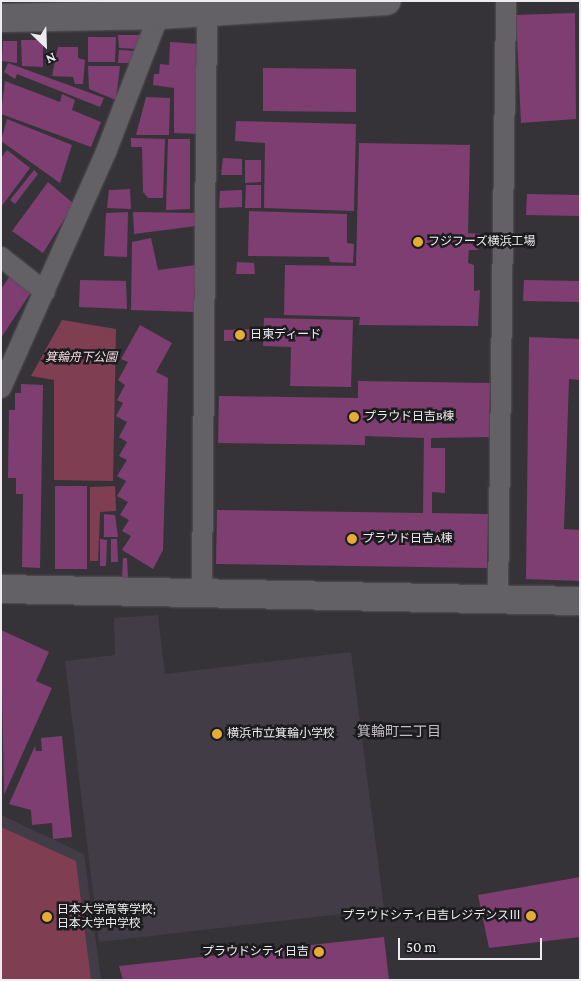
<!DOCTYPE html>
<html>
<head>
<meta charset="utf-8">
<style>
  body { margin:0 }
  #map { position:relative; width:581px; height:981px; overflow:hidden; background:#363338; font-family:"Crimson Pro","Noto Sans JP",serif }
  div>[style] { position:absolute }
  .built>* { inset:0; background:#413c46 }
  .green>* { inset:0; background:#803e53 }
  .building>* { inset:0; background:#7e3e72 }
  .roads { filter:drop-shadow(0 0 1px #535156) drop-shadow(0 0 1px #535156) }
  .street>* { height:20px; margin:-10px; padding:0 10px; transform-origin:10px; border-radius:10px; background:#636066 }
  .secondary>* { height:28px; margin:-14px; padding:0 14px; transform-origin:14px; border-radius:14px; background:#636066 }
  .dots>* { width:14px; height:14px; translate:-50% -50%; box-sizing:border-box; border:2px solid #1c1b1e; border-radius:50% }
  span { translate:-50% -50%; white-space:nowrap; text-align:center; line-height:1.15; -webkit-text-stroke:5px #1c1b1e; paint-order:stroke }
  .poi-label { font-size:12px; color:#edebef }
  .left { translate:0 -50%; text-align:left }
  .right { translate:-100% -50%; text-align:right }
  .park-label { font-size:12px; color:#f2d9df; font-style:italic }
  .neighbourhood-label { font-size:14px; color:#c1bdc4 }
  .frame { position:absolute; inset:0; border:2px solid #edebef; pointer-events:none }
  .north { position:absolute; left:20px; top:20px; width:50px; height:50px; -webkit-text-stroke:4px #1c1b1e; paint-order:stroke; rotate:156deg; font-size:14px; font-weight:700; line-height:20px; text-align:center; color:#edebef }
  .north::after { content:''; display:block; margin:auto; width:18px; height:22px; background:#edebef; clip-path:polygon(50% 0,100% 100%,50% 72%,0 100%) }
  .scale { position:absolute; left:398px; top:938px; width:144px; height:22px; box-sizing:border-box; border:2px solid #edebef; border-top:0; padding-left:6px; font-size:15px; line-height:18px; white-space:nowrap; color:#edebef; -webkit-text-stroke:4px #1c1b1e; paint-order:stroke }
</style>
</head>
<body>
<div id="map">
  <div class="built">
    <div style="clip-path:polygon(158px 615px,165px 674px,351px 652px,384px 909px,99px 942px,65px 661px,115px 655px,114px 618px)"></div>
    <div style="clip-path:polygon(1px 815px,84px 854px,101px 980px,1px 980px)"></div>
  </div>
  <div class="green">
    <div style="clip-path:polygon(62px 320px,116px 329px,113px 481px,54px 480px,54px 380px,31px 376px)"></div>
    <div style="clip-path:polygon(115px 486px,116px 511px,100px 512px,98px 561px,90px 561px,90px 487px)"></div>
    <div style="clip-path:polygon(1px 827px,76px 861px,91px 980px,1px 980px)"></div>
  </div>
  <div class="building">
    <div style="clip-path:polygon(575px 13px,576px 119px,521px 123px,516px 15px)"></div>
    <div style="clip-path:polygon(118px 35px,140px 35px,137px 49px,119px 48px)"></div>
    <div style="clip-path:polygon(88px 37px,116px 37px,115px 62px,88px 62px)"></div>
    <div style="clip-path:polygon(21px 40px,43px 40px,43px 67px,22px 66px)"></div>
    <div style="clip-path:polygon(3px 41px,17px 41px,17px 63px,2px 61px)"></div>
    <div style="clip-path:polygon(170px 42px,199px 44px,198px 134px,174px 133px,174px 88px,153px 85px,154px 74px,159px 74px,160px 64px,169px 65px)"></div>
    <div style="clip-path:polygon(58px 47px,78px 47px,78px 58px,85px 60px,83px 84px,75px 84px,73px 77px,52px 76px)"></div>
    <div style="clip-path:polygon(119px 50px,136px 51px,131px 63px,118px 63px)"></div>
    <div style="clip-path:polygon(8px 63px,104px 98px,100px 107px,17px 74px,15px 79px,4px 72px)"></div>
    <div style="clip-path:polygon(88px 66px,120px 66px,116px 100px,89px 89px)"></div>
    <div style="clip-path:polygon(263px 68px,356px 69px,356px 112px,263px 111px)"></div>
    <div style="clip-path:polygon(5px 81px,60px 102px,62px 94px,75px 100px,72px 110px,101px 122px,91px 147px,1px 114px)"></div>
    <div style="clip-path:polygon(146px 97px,170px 98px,169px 135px,136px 135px)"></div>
    <div style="clip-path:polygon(7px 119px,72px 145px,60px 183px,1px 141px)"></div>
    <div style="clip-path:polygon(236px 121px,356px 124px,354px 211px,264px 208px,265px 143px,235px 141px)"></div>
    <div style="clip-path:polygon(131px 138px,165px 139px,163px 198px,148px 198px,143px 192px,142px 147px,131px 147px)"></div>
    <div style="clip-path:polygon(168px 139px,190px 139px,190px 209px,166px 210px)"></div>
    <div style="clip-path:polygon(359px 143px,470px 145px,468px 233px,480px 234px,478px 250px,469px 250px,468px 263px,474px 265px,474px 291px,480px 290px,478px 326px,359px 325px,360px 317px,284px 315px,285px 265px,356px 266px)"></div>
    <div style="clip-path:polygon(7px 150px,30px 168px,1px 207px,1px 158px)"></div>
    <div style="clip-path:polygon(223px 158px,242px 159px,242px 175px,221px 175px)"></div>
    <div style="clip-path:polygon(245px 160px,261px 160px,261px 182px,245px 183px)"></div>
    <div style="clip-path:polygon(34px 170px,38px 174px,15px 204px,10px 200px)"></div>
    <div style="clip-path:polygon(48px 182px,74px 204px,43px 253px,12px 231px)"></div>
    <div style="clip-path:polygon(246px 185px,261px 185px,261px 208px,245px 208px)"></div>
    <div style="clip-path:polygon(130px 189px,131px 209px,107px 208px,109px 190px)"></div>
    <div style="clip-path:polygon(242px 190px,242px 207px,219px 208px,220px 191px)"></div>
    <div style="clip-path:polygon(527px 194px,580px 195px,580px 216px,526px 215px)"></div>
    <div style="clip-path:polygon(249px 211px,347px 214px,347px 243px,354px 244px,353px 263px,330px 262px,329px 257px,248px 256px)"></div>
    <div style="clip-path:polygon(128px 212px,127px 257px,104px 256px,106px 213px)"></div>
    <div style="clip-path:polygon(133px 212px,196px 213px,196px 226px,134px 234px)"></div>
    <div style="clip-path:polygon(151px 238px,158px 270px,196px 265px,194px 312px,131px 310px,132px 242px)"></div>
    <div style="clip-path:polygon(237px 262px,254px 263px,255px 274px,236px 274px)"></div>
    <div style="clip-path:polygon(12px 273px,33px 289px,1px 338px,1px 289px)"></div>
    <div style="clip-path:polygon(80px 280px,126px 281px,127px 309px,79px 307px)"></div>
    <div style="clip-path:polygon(524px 280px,580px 281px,580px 302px,523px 301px)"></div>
    <div style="clip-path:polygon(264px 318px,353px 320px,351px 387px,290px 386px,291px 347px,263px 346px)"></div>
    <div style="clip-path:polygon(140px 325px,172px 343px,156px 372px,168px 378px,163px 550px,153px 569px,122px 550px,131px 536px,122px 531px,129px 520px,120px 515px,128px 502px,117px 496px,126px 481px,117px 476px,127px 460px,119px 456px,127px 442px,119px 437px,127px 422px,116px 416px,123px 403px,117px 400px,125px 385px,118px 380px,128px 362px,121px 359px)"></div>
    <div style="clip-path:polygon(256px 329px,256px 340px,224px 341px,224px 330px)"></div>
    <div style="clip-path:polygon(529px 337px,580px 339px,580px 380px,569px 379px,564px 529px,580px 530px,580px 581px,526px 579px)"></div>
    <div style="clip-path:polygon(358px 381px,490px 383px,489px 437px,431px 438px,431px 448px,445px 448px,445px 493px,432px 492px,432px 513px,488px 514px,487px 568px,216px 564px,217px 510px,423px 513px,424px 438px,365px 436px,365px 445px,218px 443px,219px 396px,358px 398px)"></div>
    <div style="clip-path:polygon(21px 384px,43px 385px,40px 568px,22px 567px,23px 494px,16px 494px,16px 478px,8px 478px,9px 410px,15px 410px,15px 393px,21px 393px)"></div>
    <div style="clip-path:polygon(55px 486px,87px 486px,87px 569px,55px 569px)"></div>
    <div style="clip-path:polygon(104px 514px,115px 515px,118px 537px,104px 537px)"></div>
    <div style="clip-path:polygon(100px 539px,107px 540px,106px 566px,100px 566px)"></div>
    <div style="clip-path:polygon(111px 539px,117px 539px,118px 562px,111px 562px)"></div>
    <div style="clip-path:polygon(123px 558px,127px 558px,128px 578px,122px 578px)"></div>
    <div style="clip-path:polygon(1px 630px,49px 652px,36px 681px,52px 688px,4px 795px)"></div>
    <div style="clip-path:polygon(62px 736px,72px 837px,53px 839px,52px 823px,32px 825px,31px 810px,9px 804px,35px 746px,36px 751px,42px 751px,41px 738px)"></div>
    <div style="clip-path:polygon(580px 877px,580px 937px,489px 948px,478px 895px)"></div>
    <div style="clip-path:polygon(384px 937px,389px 980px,123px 980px,119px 966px)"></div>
  </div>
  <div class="roads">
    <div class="street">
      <div style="left:1px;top:257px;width:56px;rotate:38.5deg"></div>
      <div style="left:1px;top:388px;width:258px;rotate:-66deg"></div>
      <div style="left:106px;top:152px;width:147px;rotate:-68.9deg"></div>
      <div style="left:202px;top:593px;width:581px;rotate:-89.51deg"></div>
      <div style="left:498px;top:600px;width:599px;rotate:-89.23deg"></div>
    </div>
    <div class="secondary">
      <div style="left:1px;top:18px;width:158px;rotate:-1.1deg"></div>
      <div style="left:159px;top:15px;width:228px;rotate:-3.5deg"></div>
      <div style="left:1px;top:589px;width:579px;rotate:1.19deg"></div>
    </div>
  </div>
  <div class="dots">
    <div style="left:418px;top:242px;background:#e5ad35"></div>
    <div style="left:240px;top:335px;background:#e5ad35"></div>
    <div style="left:354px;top:417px;background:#e5ad35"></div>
    <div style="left:352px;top:539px;background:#e5ad35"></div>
    <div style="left:217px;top:734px;background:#e5ad35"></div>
    <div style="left:531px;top:916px;background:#e5ad35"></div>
    <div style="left:47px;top:917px;background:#e5ad35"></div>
    <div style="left:319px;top:952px;background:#e5ad35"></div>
  </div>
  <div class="poi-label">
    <span class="left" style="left:428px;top:242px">フジフーズ横浜工場</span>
    <span class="left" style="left:250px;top:335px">日東ディード</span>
    <span class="left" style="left:364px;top:417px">プラウド日吉B棟</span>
    <span class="left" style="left:362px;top:539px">プラウド日吉A棟</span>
    <span class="left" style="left:227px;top:734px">横浜市立箕輪小学校</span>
    <span class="left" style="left:57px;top:917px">日本大学高等学校;<br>日本大学中学校</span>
    <span class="right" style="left:521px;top:916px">プラウドシティ日吉レジデンスⅢ</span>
    <span class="right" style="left:309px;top:952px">プラウドシティ日吉</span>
  </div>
  <div class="park-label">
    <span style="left:81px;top:358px">箕輪舟下公園</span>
  </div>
  <div class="neighbourhood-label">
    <span style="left:399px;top:731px">箕輪町二丁目</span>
  </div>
  <div class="frame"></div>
  <div class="north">N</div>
  <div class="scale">50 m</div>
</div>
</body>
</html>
